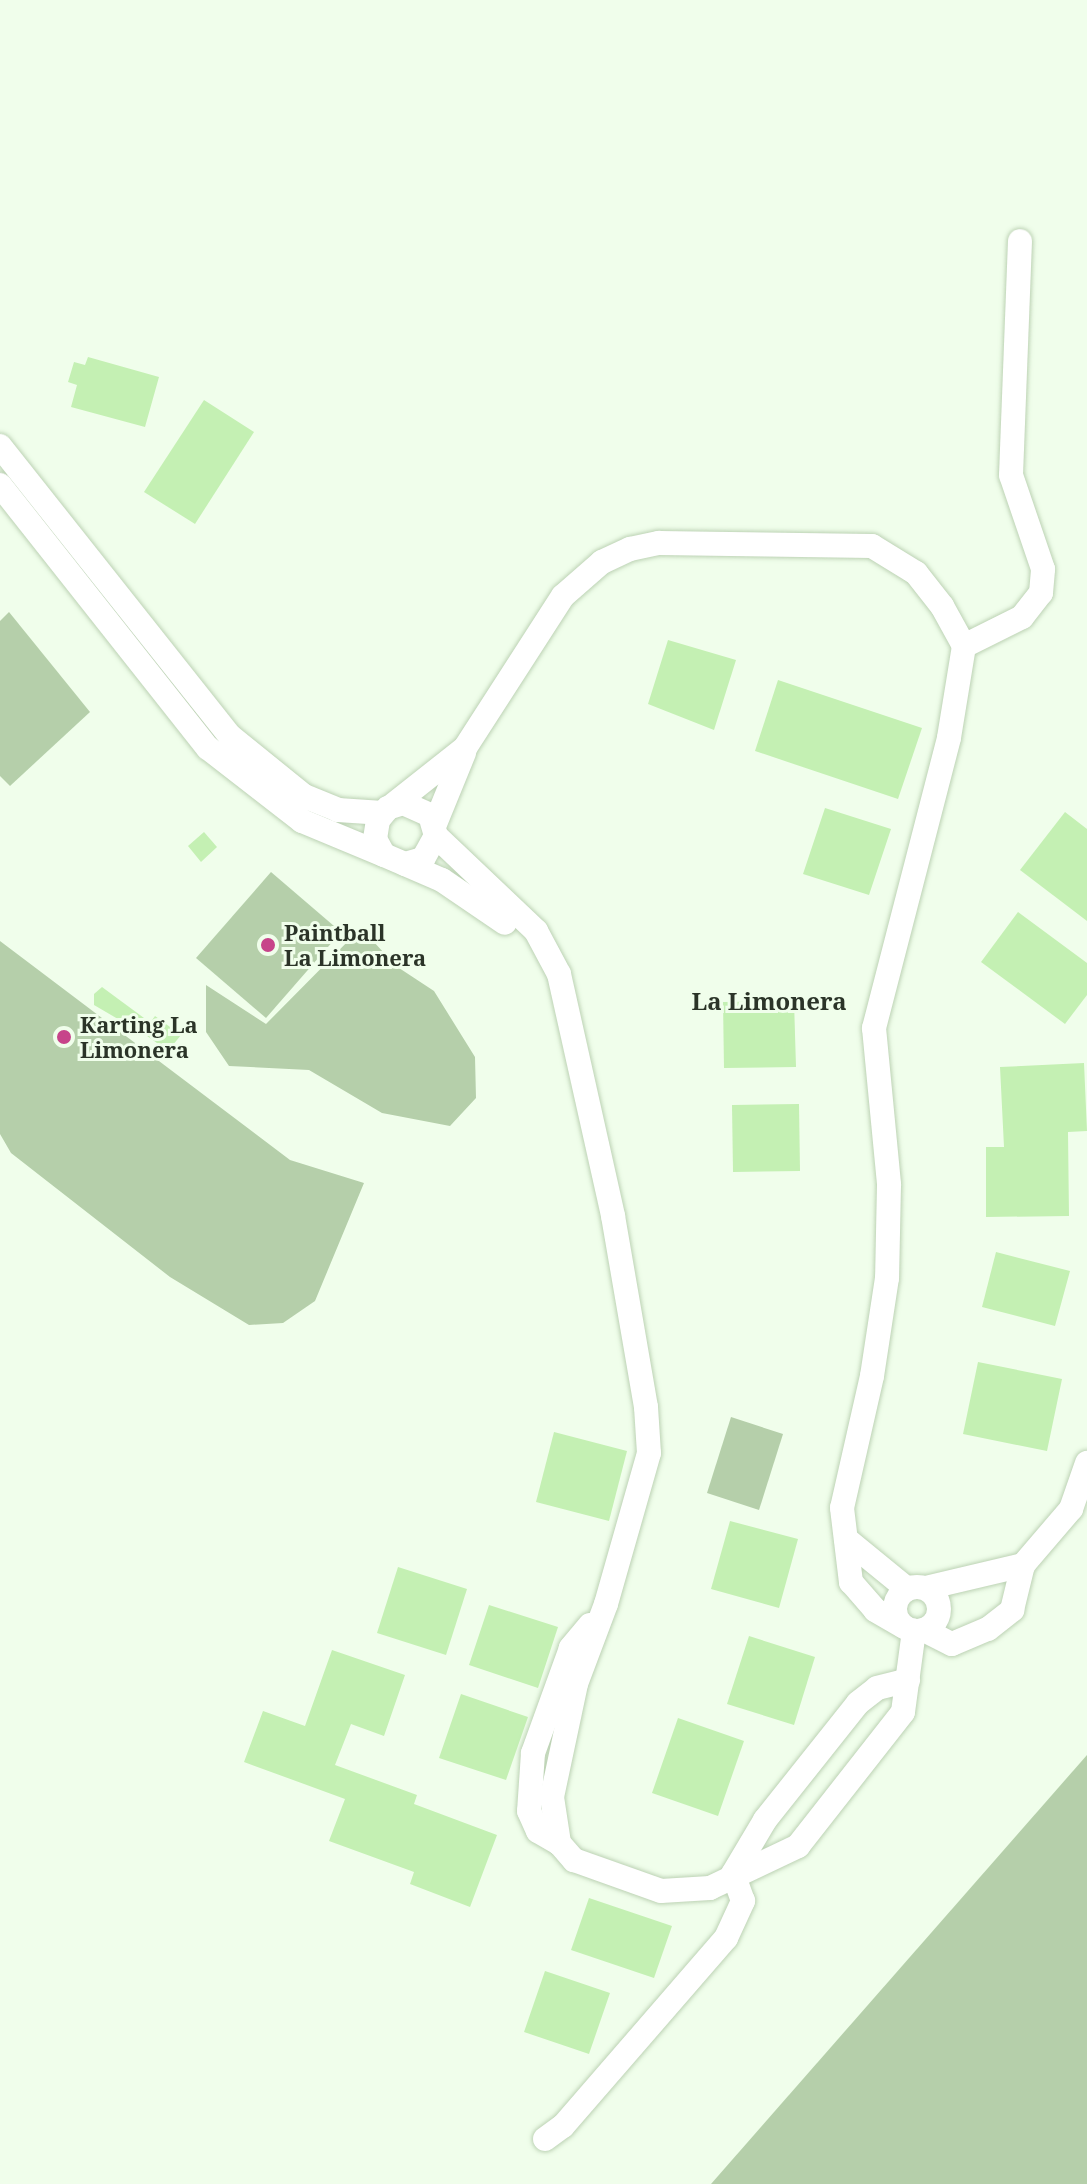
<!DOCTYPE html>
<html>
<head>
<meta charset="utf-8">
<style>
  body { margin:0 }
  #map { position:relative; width:1087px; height:2184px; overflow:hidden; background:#f0feeb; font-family:"Noto Serif",serif }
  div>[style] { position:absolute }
  .green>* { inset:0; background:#b5cfaa }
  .building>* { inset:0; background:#c4f0b3 }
  .roads { filter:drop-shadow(0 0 2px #bcd2b4) drop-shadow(0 0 2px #bcd2b4) }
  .minor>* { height:24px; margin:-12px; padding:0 12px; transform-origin:12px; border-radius:12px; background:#fff }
  .minor>.ring { margin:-12px; padding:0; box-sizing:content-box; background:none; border:24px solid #fff; border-radius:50% }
  .dots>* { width:22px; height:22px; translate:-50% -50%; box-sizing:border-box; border:4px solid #f0feeb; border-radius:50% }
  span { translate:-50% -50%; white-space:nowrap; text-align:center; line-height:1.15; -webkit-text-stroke:6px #f0feeb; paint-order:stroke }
  .poi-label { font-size:22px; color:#2b3428; font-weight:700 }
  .left { translate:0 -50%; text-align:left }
  .neighbourhood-label { font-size:24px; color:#2b3428; font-weight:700 }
</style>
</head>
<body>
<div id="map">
  <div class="green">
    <div style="clip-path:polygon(9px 612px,90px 712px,10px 786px,0 776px,0 621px)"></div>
    <div style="clip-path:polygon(271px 872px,341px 932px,266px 1018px,196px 958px)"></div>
    <div style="clip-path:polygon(361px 928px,396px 966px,434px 991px,475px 1057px,476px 1098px,450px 1126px,382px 1113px,309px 1070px,229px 1066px,206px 1032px,206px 985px,266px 1024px)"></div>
    <div style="clip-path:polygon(0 941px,290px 1160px,364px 1183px,315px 1301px,283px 1323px,249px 1325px,170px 1277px,11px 1153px,0 1134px)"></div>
    <div style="clip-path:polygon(731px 1417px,783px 1434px,759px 1510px,707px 1493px)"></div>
    <div style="clip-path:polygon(1087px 1755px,1087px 2184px,711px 2184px)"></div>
  </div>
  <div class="building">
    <div style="clip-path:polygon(88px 357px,159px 377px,145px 427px,71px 407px,77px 385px,68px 382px,74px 362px,85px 365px)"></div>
    <div style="clip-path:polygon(204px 400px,254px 432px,195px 524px,144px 492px)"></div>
    <div style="clip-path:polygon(668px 640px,736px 660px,714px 730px,648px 704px)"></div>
    <div style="clip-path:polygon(778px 680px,922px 728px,898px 799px,755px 751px)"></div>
    <div style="clip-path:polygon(825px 808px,891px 829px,869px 895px,803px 874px)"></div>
    <div style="clip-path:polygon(1065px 812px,1087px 829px,1087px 921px,1020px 870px)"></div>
    <div style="clip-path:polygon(204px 832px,217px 847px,201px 862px,188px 846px)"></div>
    <div style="clip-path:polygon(1018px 912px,1087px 963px,1087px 995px,1065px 1024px,981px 962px)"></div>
    <div style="clip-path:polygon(102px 987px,144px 1018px,135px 1029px,94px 1005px,94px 994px)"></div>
    <div style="clip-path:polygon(794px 1001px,796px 1067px,724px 1068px,723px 1002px)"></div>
    <div style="clip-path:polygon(155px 1016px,181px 1035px,168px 1051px,143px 1033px)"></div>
    <div style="clip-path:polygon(1084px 1063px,1087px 1131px,1068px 1132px,1069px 1216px,986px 1217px,986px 1147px,1004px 1147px,1000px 1067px)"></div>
    <div style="clip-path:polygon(799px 1104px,800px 1171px,733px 1172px,732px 1105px)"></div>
    <div style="clip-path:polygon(996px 1252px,1070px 1271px,1055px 1326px,982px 1307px)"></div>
    <div style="clip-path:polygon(978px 1362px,1062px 1379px,1047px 1451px,963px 1434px)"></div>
    <div style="clip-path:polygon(554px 1432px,627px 1451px,609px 1521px,536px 1502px)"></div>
    <div style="clip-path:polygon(730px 1521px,798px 1539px,779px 1608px,711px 1589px)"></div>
    <div style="clip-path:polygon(398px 1567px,467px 1589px,446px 1655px,377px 1633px)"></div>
    <div style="clip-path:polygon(489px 1605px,558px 1627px,538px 1688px,469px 1665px)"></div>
    <div style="clip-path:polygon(749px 1636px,815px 1657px,794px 1725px,727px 1704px)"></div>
    <div style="clip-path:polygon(332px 1650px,405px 1675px,384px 1736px,351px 1724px,335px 1765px,417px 1795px,414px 1804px,497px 1835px,470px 1907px,410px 1884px,414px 1872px,329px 1841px,345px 1799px,244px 1762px,263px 1711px,305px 1726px)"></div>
    <div style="clip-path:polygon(461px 1694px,528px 1717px,506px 1780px,439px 1758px)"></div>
    <div style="clip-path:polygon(678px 1718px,744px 1741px,718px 1816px,652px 1793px)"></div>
    <div style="clip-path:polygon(589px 1898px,672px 1926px,654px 1978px,571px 1950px)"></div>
    <div style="clip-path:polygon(545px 1971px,610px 1993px,589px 2054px,524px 2032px)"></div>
  </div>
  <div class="roads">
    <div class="minor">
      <div style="left:0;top:446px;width:370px;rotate:51.6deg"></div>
      <div style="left:230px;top:736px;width:95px;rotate:39deg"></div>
      <div style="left:304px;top:796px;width:37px;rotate:22deg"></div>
      <div style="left:338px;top:810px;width:45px;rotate:3.8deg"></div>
      <div style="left:0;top:485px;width:335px;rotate:51.7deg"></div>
      <div style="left:208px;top:748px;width:119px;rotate:37.8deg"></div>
      <div style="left:302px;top:821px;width:89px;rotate:22.5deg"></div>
      <div style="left:964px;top:646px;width:65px;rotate:-26.6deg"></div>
      <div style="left:1022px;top:617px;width:31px;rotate:-52deg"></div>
      <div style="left:1041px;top:593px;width:24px;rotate:-85deg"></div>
      <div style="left:1043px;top:569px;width:99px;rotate:-108.8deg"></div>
      <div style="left:1011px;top:475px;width:234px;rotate:-87.8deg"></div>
      <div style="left:393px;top:805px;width:92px;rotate:-38.4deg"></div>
      <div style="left:465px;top:748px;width:181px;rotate:-57.2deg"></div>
      <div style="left:563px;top:596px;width:52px;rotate:-41.1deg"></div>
      <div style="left:602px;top:562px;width:31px;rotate:-25deg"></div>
      <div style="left:630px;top:549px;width:30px;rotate:-12deg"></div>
      <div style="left:659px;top:543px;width:213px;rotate:0.8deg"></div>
      <div style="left:872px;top:546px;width:52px;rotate:31.5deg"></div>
      <div style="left:916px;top:573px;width:42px;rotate:51.8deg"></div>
      <div style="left:942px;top:606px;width:46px;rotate:61.2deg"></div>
      <div style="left:964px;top:646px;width:93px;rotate:99.3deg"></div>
      <div style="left:949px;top:738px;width:300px;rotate:104.5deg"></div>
      <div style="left:874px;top:1028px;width:158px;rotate:84.5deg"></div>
      <div style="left:889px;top:1185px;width:93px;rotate:91.2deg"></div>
      <div style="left:887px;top:1278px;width:99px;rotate:98.7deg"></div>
      <div style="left:872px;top:1376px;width:135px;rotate:102.8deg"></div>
      <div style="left:842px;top:1508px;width:75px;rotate:83.1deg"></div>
      <div style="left:851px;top:1582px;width:37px;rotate:49deg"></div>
      <div style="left:875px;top:1610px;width:32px;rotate:30deg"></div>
      <div style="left:435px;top:824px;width:77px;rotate:-67.8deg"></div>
      <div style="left:436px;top:836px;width:138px;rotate:43.5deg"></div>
      <div style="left:536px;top:931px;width:49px;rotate:61.9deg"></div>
      <div style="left:559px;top:974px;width:248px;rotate:77.4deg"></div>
      <div style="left:613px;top:1216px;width:194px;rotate:80.2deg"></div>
      <div style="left:646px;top:1407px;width:46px;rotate:86.3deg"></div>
      <div style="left:649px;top:1453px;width:157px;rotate:105.9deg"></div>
      <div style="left:606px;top:1604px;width:85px;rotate:110.6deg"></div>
      <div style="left:576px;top:1684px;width:116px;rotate:102deg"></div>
      <div style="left:552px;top:1797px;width:47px;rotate:81.3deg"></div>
      <div style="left:405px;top:864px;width:19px;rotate:-16deg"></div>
      <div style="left:423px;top:859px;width:26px;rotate:-61deg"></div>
      <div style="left:436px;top:836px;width:22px;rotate:-106deg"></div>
      <div style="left:430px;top:815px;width:30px;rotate:-156deg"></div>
      <div style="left:403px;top:803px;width:16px;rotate:162deg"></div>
      <div style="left:388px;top:808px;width:16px;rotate:130deg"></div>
      <div style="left:378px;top:820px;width:19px;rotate:99deg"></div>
      <div style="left:375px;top:839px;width:18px;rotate:61deg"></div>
      <div style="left:384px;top:855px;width:63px;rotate:23.3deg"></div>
      <div style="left:442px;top:880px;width:76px;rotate:34.3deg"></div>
      <div style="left:846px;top:1539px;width:79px;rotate:39.3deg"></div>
      <div class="ring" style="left:895px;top:1587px;width:20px;height:20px"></div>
      <div style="left:926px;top:1588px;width:100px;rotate:-13.3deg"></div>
      <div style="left:590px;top:1625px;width:30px;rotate:130deg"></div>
      <div style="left:571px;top:1648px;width:112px;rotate:109.9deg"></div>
      <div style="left:533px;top:1753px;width:58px;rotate:93.9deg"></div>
      <div style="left:529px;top:1811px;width:22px;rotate:66deg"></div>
      <div style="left:538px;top:1831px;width:24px;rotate:30deg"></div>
      <div style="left:559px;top:1843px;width:23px;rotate:49deg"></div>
      <div style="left:574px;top:1860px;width:92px;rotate:19.6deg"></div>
      <div style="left:661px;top:1891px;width:49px;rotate:-3.5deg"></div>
      <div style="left:710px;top:1888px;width:98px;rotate:-25.5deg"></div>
      <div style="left:798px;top:1846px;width:170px;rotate:-51.9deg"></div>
      <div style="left:903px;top:1712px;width:82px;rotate:-82.3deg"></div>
      <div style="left:924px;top:1630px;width:31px;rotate:27deg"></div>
      <div style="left:952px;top:1644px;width:39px;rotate:-23deg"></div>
      <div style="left:988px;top:1629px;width:31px;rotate:-38deg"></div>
      <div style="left:1012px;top:1610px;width:46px;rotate:-76.3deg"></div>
      <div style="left:1023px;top:1565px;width:74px;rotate:-49.4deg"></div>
      <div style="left:1071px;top:1509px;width:49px;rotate:-70.8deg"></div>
      <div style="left:545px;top:2139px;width:22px;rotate:-36deg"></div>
      <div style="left:563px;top:2126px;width:249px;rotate:-49.1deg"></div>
      <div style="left:726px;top:1938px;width:41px;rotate:-65.3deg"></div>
      <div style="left:743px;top:1901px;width:29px;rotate:-110deg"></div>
      <div style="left:733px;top:1874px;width:63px;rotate:-59.3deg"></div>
      <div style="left:765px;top:1820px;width:149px;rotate:-51.5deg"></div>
      <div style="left:858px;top:1703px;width:24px;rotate:-38deg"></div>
      <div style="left:877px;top:1688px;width:32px;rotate:-14deg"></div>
    </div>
  </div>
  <div class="dots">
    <div style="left:268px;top:945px;background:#c7448a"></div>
    <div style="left:64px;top:1037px;background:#c7448a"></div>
  </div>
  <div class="poi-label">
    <span class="left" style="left:284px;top:945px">Paintball<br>La Limonera</span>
    <span class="left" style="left:80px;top:1037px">Karting La<br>Limonera</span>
  </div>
  <div class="neighbourhood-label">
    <span style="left:769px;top:1001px">La Limonera</span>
  </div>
</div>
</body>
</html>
